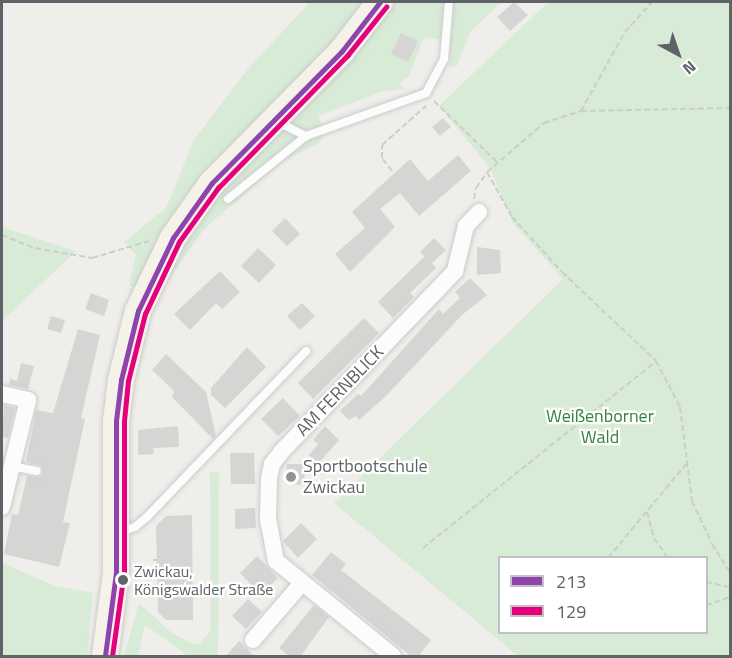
<!DOCTYPE html>
<html>
<head>
<meta charset="utf-8">
<style>
  body { margin:0 }
  #map { position:relative; width:732px; height:658px; overflow:hidden; background:#efeeea; font-family:"Titillium Web",sans-serif }
  div>[style] { position:absolute }
  .green>* { inset:0; background:#d8ebd6 }
  .building>* { inset:0; background:#d6d5d3 }
  .path>* { height:2px; margin-top:-1px; transform-origin:0; background:repeating-linear-gradient(90deg,#cacfcc 0 6px,transparent 0 9px) }
  .roads { filter:drop-shadow(0 0 2px #cbcccc) drop-shadow(0 0 2px #cbcccc) }
  .service>* { height:8px; margin:-4px; padding:0 4px; transform-origin:4px; border-radius:4px; background:#fdfcfc }
  .minor>* { height:16px; margin:-8px; padding:0 8px; transform-origin:8px; border-radius:8px; background:#fdfcfc }
  .primary>* { height:26px; margin:-13px; padding:0 13px; transform-origin:13px; border-radius:13px; background:#f4f2e9 }
  .bus-1>* { height:4.5px; margin:-2.25px; padding:0 2.25px; transform-origin:2.25px; border-radius:2.25px; background:#8e44ad }
  .bus-2>* { height:4.5px; margin:-2.25px; padding:0 2.25px; transform-origin:2.25px; border-radius:2.25px; background:#e5007d }
  .dots>* { width:16px; height:16px; translate:-50% -50%; box-sizing:border-box; border:3px solid #fff; border-radius:50% }
  span { translate:-50% -50%; white-space:nowrap; text-align:center; line-height:1.15; -webkit-text-stroke:4.5px #fff; paint-order:stroke }
  .bus-label { font-size:16px; color:#5f6368 }
  .left { translate:0 -50%; text-align:left }
  .street-label { font-size:18px; color:#5f6368 }
  .park-label { font-size:18px; color:#348238 }
  .poi-label { font-size:18px; color:#5f6368 }
  .frame { position:absolute; inset:0; border:3px solid #5f6368; pointer-events:none }
  .legend { position:absolute; left:498px; top:556px; width:210px; height:78px; box-sizing:border-box; background:#fff; border:2px solid #bfc1c3; margin:0; padding:8px 10px; list-style:none; font-size:18px; color:#5f6368 }
  .legend li { display:flex; align-items:center; gap:12px; height:30px }
  .legend b { width:30px; border:2px solid #bfc1c3 }
  .north { position:absolute; left:648px; top:24px; width:60px; height:60px; -webkit-text-stroke:4px #fff; paint-order:stroke; rotate:140deg; font-size:16px; font-weight:700; line-height:24px; text-align:center; color:#5f6368 }
  .north::after { content:''; display:block; margin:auto; width:21px; height:27px; background:#5f6368; clip-path:polygon(50% 0,100% 100%,50% 72%,0 100%) }
</style>
</head>
<body>
<div id="map">
  <div class="green">
    <div style="clip-path:polygon(310px 2px,502px 2px,470px 32px,457px 66px,449px 68px,451px 42px,424px 37px,409px 76px,400px 83px,404px 89px,383px 91px,318px 116px,325px 131px,319px 143px,283px 161px,205px 228px,158px 294px,129px 286px,136px 255px,124px 242px,166px 208px,194px 140px,248px 69px)"></div>
    <div style="clip-path:polygon(evenodd,548px 2px,730px 2px,730px 656px,518px 656px,334px 503px,563px 279px,513px 223px,490px 168px,439px 106px,548px 2px,500px 558px,706px 558px,706px 632px,500px 632px,500px 558px)"></div>
    <div style="clip-path:polygon(2px 227px,76px 251px,2px 321px)"></div>
    <div style="clip-path:polygon(210px 472px,219px 473px,218px 656px,188px 656px,145px 625px,138px 656px,124px 656px,139px 603px,172px 633px,193px 644px,199px 644px,211px 631px)"></div>
    <div style="clip-path:polygon(2px 563px,55px 586px,93px 593px,87px 656px,2px 656px)"></div>
  </div>
  <div class="building">
    <div style="clip-path:polygon(514px 2px,528px 15px,510px 31px,497px 17px)"></div>
    <div style="clip-path:polygon(401px 33px,418px 41px,408px 62px,391px 54px)"></div>
    <div style="clip-path:polygon(443px 118px,451px 127px,440px 136px,432px 127px)"></div>
    <div style="clip-path:polygon(458px 155px,471px 171px,419px 216px,400px 193px,380px 209px,395px 227px,350px 272px,335px 254px,365px 228px,352px 212px,410px 159px,428px 181px)"></div>
    <div style="clip-path:polygon(285px 218px,300px 234px,287px 246px,272px 231px)"></div>
    <div style="clip-path:polygon(434px 238px,446px 250px,432px 263px,436px 268px,410px 293px,414px 297px,393px 318px,378px 302px,425px 256px,420px 252px)"></div>
    <div style="clip-path:polygon(477px 247px,500px 250px,501px 273px,477px 275px)"></div>
    <div style="clip-path:polygon(258px 248px,276px 265px,259px 283px,241px 266px)"></div>
    <div style="clip-path:polygon(220px 271px,240px 292px,222px 309px,216px 303px,190px 330px,174px 314px)"></div>
    <div style="clip-path:polygon(470px 278px,487px 295px,462px 315px,387px 395px,359px 420px,356px 416px,349px 420px,340px 411px,358px 394px,361px 396px,439px 309px,443px 314px,460px 298px,455px 292px)"></div>
    <div style="clip-path:polygon(91px 293px,109px 300px,104px 316px,85px 309px)"></div>
    <div style="clip-path:polygon(302px 303px,315px 316px,300px 330px,287px 316px)"></div>
    <div style="clip-path:polygon(51px 316px,65px 320px,61px 333px,47px 329px)"></div>
    <div style="clip-path:polygon(364px 318px,379px 333px,313px 399px,298px 383px)"></div>
    <div style="clip-path:polygon(78px 329px,100px 335px,81px 418px,85px 419px,63px 522px,70px 523px,59px 567px,4px 554px,12px 514px,18px 515px,27px 476px,39px 477px,43px 473px,41px 466px,26px 462px,36px 410px,53px 413px)"></div>
    <div style="clip-path:polygon(247px 347px,266px 367px,225px 408px,211px 395px,211px 388px)"></div>
    <div style="clip-path:polygon(166px 354px,206px 392px,216px 436px,213px 439px,172px 397px,174px 391px,152px 370px)"></div>
    <div style="clip-path:polygon(21px 363px,34px 366px,28px 389px,9px 385px,10px 379px,17px 381px)"></div>
    <div style="clip-path:polygon(283px 398px,300px 416px,278px 436px,261px 419px)"></div>
    <div style="clip-path:polygon(4px 405px,15px 408px,8px 438px,2px 437px)"></div>
    <div style="clip-path:polygon(178px 426px,179px 447px,153px 448px,154px 454px,138px 455px,138px 430px)"></div>
    <div style="clip-path:polygon(325px 426px,339px 440px,318px 464px,309px 455px,318px 444px,313px 440px)"></div>
    <div style="clip-path:polygon(230px 453px,254px 453px,255px 484px,231px 484px)"></div>
    <div style="clip-path:polygon(287px 464px,305px 464px,304px 485px,286px 484px)"></div>
    <div style="clip-path:polygon(255px 508px,256px 528px,235px 529px,235px 509px)"></div>
    <div style="clip-path:polygon(192px 515px,193px 620px,166px 620px,158px 612px,156px 526px,166px 516px)"></div>
    <div style="clip-path:polygon(301px 523px,317px 539px,298px 558px,283px 541px)"></div>
    <div style="clip-path:polygon(331px 552px,346px 564px,341px 570px,431px 640px,418px 657px,412px 657px,312px 575px)"></div>
    <div style="clip-path:polygon(257px 556px,278px 578px,261px 595px,240px 573px)"></div>
    <div style="clip-path:polygon(248px 599px,262px 612px,246px 629px,232px 616px)"></div>
    <div style="clip-path:polygon(314px 605px,329px 617px,300px 657px,290px 657px,279px 648px)"></div>
    <div style="clip-path:polygon(239px 641px,255px 657px,225px 657px)"></div>
  </div>
  <div class="path">
    <div style="left:434px;top:101px;width:88px;rotate:44.1deg"></div>
    <div style="left:581px;top:111px;width:90px;rotate:-60.9deg"></div>
    <div style="left:625px;top:32px;width:40px;rotate:-48deg"></div>
    <div style="left:392px;top:171px;width:16px;rotate:-128deg"></div>
    <div style="left:382px;top:158px;width:13px;rotate:-90deg"></div>
    <div style="left:382px;top:145px;width:59px;rotate:-41.6deg"></div>
    <div style="left:487px;top:172px;width:51px;rotate:60.9deg"></div>
    <div style="left:512px;top:217px;width:74px;rotate:47.7deg"></div>
    <div style="left:562px;top:272px;width:129px;rotate:43.4deg"></div>
    <div style="left:656px;top:361px;width:52px;rotate:62.4deg"></div>
    <div style="left:680px;top:407px;width:95px;rotate:82.7deg"></div>
    <div style="left:692px;top:501px;width:47px;rotate:65.1deg"></div>
    <div style="left:712px;top:544px;width:34px;rotate:58deg"></div>
    <div style="left:474px;top:199px;width:11px;rotate:-80deg"></div>
    <div style="left:476px;top:188px;width:19px;rotate:-55deg"></div>
    <div style="left:487px;top:172px;width:75px;rotate:-40.7deg"></div>
    <div style="left:544px;top:123px;width:39px;rotate:-18deg"></div>
    <div style="left:581px;top:111px;width:149px;rotate:-1.2deg"></div>
    <div style="left:2px;top:235px;width:35px;rotate:22deg"></div>
    <div style="left:35px;top:248px;width:58px;rotate:10deg"></div>
    <div style="left:92px;top:258px;width:59px;rotate:-16.6deg"></div>
    <div style="left:647px;top:512px;width:27px;rotate:75deg"></div>
    <div style="left:654px;top:538px;width:24px;rotate:55deg"></div>
    <div style="left:423px;top:548px;width:299px;rotate:-38.7deg"></div>
    <div style="left:608px;top:558px;width:125px;rotate:-50.2deg"></div>
    <div style="left:153px;top:560px;width:4px"></div>
    <div style="left:153px;top:577px;width:4px;rotate:-14deg"></div>
    <div style="left:706px;top:582px;width:25px;rotate:12deg"></div>
    <div style="left:706px;top:605px;width:25px;rotate:-18deg"></div>
  </div>
  <div class="roads">
    <div class="service">
      <div style="left:276px;top:121px;width:34px;rotate:27deg"></div>
      <div style="left:306px;top:136px;width:127px;rotate:-19.7deg"></div>
      <div style="left:426px;top:93px;width:38px;rotate:-62deg"></div>
      <div style="left:444px;top:59px;width:57px;rotate:-85deg"></div>
      <div style="left:228px;top:199px;width:100px;rotate:-38.9deg"></div>
      <div style="left:11px;top:466px;width:26px;rotate:11deg"></div>
      <div style="left:120px;top:532px;width:16px;rotate:-18deg"></div>
      <div style="left:135px;top:527px;width:16px;rotate:-40deg"></div>
      <div style="left:147px;top:517px;width:230px;rotate:-46.2deg"></div>
    </div>
    <div class="minor">
      <div style="left:2px;top:394px;width:27px;rotate:13deg"></div>
      <div style="left:28px;top:400px;width:110px;rotate:103.7deg"></div>
      <div style="left:253px;top:640px;width:75px;rotate:-49.3deg"></div>
      <div style="left:393px;top:656px;width:151px;rotate:-140.9deg"></div>
      <div style="left:276px;top:561px;width:43px;rotate:-100.8deg"></div>
      <div style="left:268px;top:519px;width:40px;rotate:-88.6deg"></div>
      <div style="left:269px;top:479px;width:15px;rotate:-79deg"></div>
      <div style="left:272px;top:464px;width:16px;rotate:-52deg"></div>
      <div style="left:282px;top:451px;width:250px;rotate:-46.1deg"></div>
      <div style="left:455px;top:271px;width:46px;rotate:-76.3deg"></div>
      <div style="left:466px;top:226px;width:19px;rotate:-47deg"></div>
    </div>
    <div class="primary">
      <div style="left:105px;top:656px;width:85px;rotate:-82.5deg"></div>
      <div style="left:116px;top:572px;width:151px;rotate:-90deg"></div>
      <div style="left:116px;top:421px;width:41px;rotate:-83deg"></div>
      <div style="left:121px;top:380px;width:71px;rotate:-76.2deg"></div>
      <div style="left:138px;top:311px;width:81px;rotate:-64.4deg"></div>
      <div style="left:173px;top:238px;width:67px;rotate:-54.7deg"></div>
      <div style="left:212px;top:183px;width:185px;rotate:-45.4deg"></div>
      <div style="left:342px;top:51px;width:62px;rotate:-52.2deg"></div>
    </div>
  </div>
  <div class="bus-1">
    <div style="left:105px;top:656px;width:85px;rotate:-82.5deg"></div>
    <div style="left:116px;top:572px;width:151px;rotate:-90deg"></div>
    <div style="left:116px;top:421px;width:41px;rotate:-83deg"></div>
    <div style="left:121px;top:380px;width:71px;rotate:-76.2deg"></div>
    <div style="left:138px;top:311px;width:81px;rotate:-64.4deg"></div>
    <div style="left:173px;top:238px;width:67px;rotate:-54.7deg"></div>
    <div style="left:212px;top:183px;width:185px;rotate:-45.4deg"></div>
    <div style="left:342px;top:51px;width:62px;rotate:-52.2deg"></div>
  </div>
  <div class="bus-2">
    <div style="left:112px;top:656px;width:85px;rotate:-81.9deg"></div>
    <div style="left:124px;top:572px;width:151px;rotate:-90deg"></div>
    <div style="left:124px;top:421px;width:40px;rotate:-84.3deg"></div>
    <div style="left:128px;top:381px;width:69px;rotate:-75.8deg"></div>
    <div style="left:145px;top:314px;width:80px;rotate:-64.7deg"></div>
    <div style="left:179px;top:242px;width:67px;rotate:-54.2deg"></div>
    <div style="left:218px;top:188px;width:185px;rotate:-45.7deg"></div>
    <div style="left:347px;top:56px;width:63px;rotate:-51.5deg"></div>
  </div>
  <div class="dots">
    <div style="left:291px;top:477px;background:#919496"></div>
    <div style="left:123px;top:580px;background:#5f6368"></div>
  </div>
  <div class="bus-label">
    <span class="left" style="left:134px;top:580px">Zwickau,<br>Königswalder Straße</span>
  </div>
  <div class="street-label">
    <span style="left:340px;top:391px;rotate:-46deg">AM FERNBLICK</span>
  </div>
  <div class="park-label">
    <span style="left:600px;top:427px">Weißenborner<br>Wald</span>
  </div>
  <div class="poi-label">
    <span class="left" style="left:303px;top:477px">Sportbootschule<br>Zwickau</span>
  </div>
  <div class="frame"></div>
  <ul class="legend">
  <li><b style="height:8px;background:#8e44ad"></b>213</li>
  <li><b style="height:8px;background:#e5007d"></b>129</li>
  </ul>
  <div class="north">N</div>
</div>
</body>
</html>
